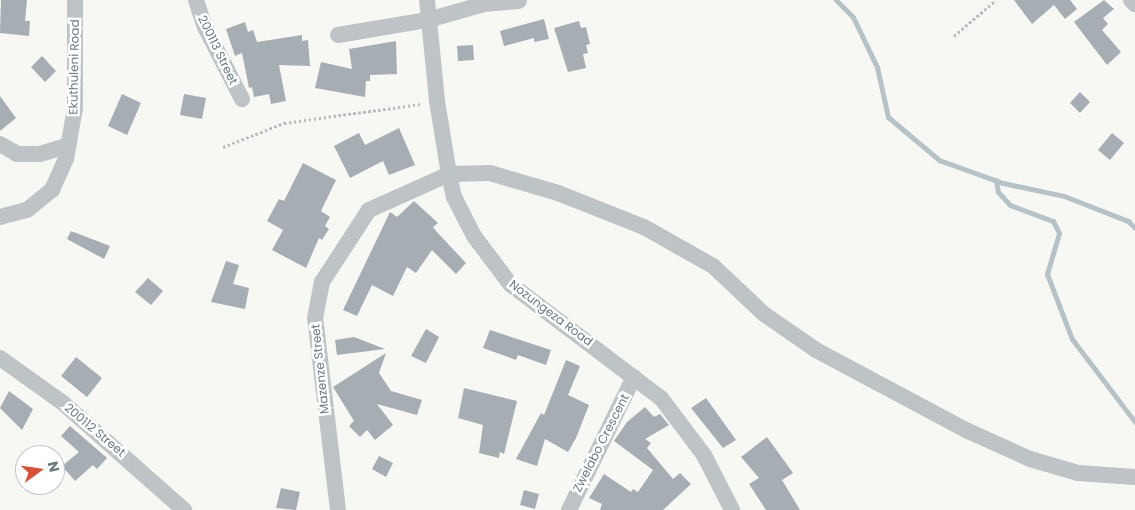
<!DOCTYPE html>
<html>
<head>
<meta charset="utf-8">
<style>
  body { margin:0 }
  #map { position:relative; width:1135px; height:510px; overflow:hidden; background:#f7f7f4; font-family:Poppins,sans-serif }
  div>[style] { position:absolute }
  .stream>* { height:5px; margin:-2.5px; padding:0 2.5px; transform-origin:2.5px; border-radius:2.5px; background:#b6c3c6 }
  .building>* { inset:0; background:#a6aeb4 }
  .path>* { height:3px; margin-top:-1.5px; transform-origin:0; background:repeating-linear-gradient(90deg,#b9bcbe 0 2.5px,transparent 0 5px) }
  .minor>* { height:16px; margin:-8px; padding:0 8px; transform-origin:8px; border-radius:8px; background:#bec3c6 }
  span { translate:-50% -50%; white-space:nowrap; text-align:center; line-height:1.15; -webkit-text-stroke:5px #fff; paint-order:stroke }
  .street-label { font-size:12px; color:#687984 }
  .north { position:absolute; left:15px; top:445px; width:50px; height:50px; box-sizing:border-box; background:#fff; border:1px solid #c3c9ce; border-radius:50%; rotate:76deg; font-size:14px; font-weight:700; line-height:20px; text-align:center; color:#687984 }
  .north::after { content:''; display:block; margin:auto; width:18px; height:22px; background:#d95032; clip-path:polygon(50% 0,100% 100%,50% 72%,0 100%) }
</style>
</head>
<body>
<div id="map">
  <div class="stream">
    <div style="left:836px;top:0;width:24px;rotate:45deg"></div>
    <div style="left:853px;top:17px;width:55px;rotate:64.4deg"></div>
    <div style="left:877px;top:67px;width:51px;rotate:77.6deg"></div>
    <div style="left:888px;top:117px;width:67px;rotate:40.1deg"></div>
    <div style="left:939px;top:160px;width:68px;rotate:19.8deg"></div>
    <div style="left:1003px;top:183px;width:62px;rotate:12deg"></div>
    <div style="left:1064px;top:196px;width:69px;rotate:21.3deg"></div>
    <div style="left:1128px;top:221px;width:10px;rotate:45deg"></div>
    <div style="left:996px;top:180px;width:12px;rotate:81deg"></div>
    <div style="left:998px;top:192px;width:18px;rotate:47deg"></div>
    <div style="left:1010px;top:205px;width:46px;rotate:20.4deg"></div>
    <div style="left:1053px;top:221px;width:13px;rotate:63deg"></div>
    <div style="left:1059px;top:233px;width:43px;rotate:106.3deg"></div>
    <div style="left:1047px;top:274px;width:70px;rotate:69deg"></div>
    <div style="left:1072px;top:339px;width:104px;rotate:52.8deg"></div>
  </div>
  <div class="building">
    <div style="clip-path:polygon(1px 0,27px 0,25px 21px,30px 21px,29px 36px,0 33px)"></div>
    <div style="clip-path:polygon(1014px 0,1070px 0,1077px 9px,1065px 19px,1054px 5px,1032px 24px)"></div>
    <div style="clip-path:polygon(1104px 0,1114px 9px,1103px 18px,1108px 24px,1102px 30px,1121px 52px,1107px 65px,1074px 22px)"></div>
    <div style="clip-path:polygon(544px 19px,549px 39px,534px 42px,534px 38px,504px 46px,500px 31px)"></div>
    <div style="clip-path:polygon(579px 21px,581px 28px,586px 27px,590px 44px,586px 45px,588px 53px,583px 54px,586px 68px,568px 72px,554px 28px)"></div>
    <div style="clip-path:polygon(245px 22px,248px 32px,253px 30px,257px 42px,302px 35px,302px 41px,308px 40px,310px 66px,279px 65px,286px 101px,271px 104px,269px 94px,254px 97px,252px 87px,249px 88px,242px 53px,235px 56px,226px 29px)"></div>
    <div style="clip-path:polygon(396px 41px,397px 74px,370px 75px,370px 81px,366px 81px,365px 97px,315px 88px,321px 62px,352px 69px,349px 49px)"></div>
    <div style="clip-path:polygon(473px 45px,474px 60px,458px 61px,457px 46px)"></div>
    <div style="clip-path:polygon(42px 56px,56px 71px,45px 82px,31px 67px)"></div>
    <div style="clip-path:polygon(1080px 92px,1090px 102px,1080px 113px,1070px 103px)"></div>
    <div style="clip-path:polygon(122px 94px,141px 103px,127px 135px,108px 126px)"></div>
    <div style="clip-path:polygon(184px 94px,206px 98px,202px 119px,180px 115px)"></div>
    <div style="clip-path:polygon(0 96px,16px 118px,0 131px)"></div>
    <div style="clip-path:polygon(399px 128px,415px 165px,389px 175px,383px 161px,350px 178px,334px 146px,359px 133px,365px 145px)"></div>
    <div style="clip-path:polygon(1112px 133px,1124px 143px,1110px 160px,1098px 150px)"></div>
    <div style="clip-path:polygon(303px 163px,336px 180px,321px 211px,330px 217px,325px 226px,329px 229px,322px 240px,319px 238px,306px 268px,272px 250px,283px 230px,267px 221px,279px 199px,284px 201px)"></div>
    <div style="clip-path:polygon(414px 201px,438px 223px,433px 227px,436px 231px,466px 263px,456px 274px,432px 250px,416px 273px,407px 267px,393px 296px,372px 285px,357px 316px,343px 310px,390px 212px,397px 217px)"></div>
    <div style="clip-path:polygon(71px 231px,110px 246px,104px 259px,67px 239px)"></div>
    <div style="clip-path:polygon(226px 261px,239px 265px,233px 284px,249px 288px,245px 309px,211px 302px)"></div>
    <div style="clip-path:polygon(148px 278px,163px 291px,151px 305px,135px 292px)"></div>
    <div style="clip-path:polygon(426px 329px,439px 337px,426px 363px,411px 356px)"></div>
    <div style="clip-path:polygon(490px 330px,551px 350px,546px 365px,518px 355px,516px 360px,483px 348px)"></div>
    <div style="clip-path:polygon(354px 337px,385px 349px,337px 355px,335px 340px)"></div>
    <div style="clip-path:polygon(386px 353px,379px 373px,391px 391px,422px 400px,417px 415px,377px 404px,393px 425px,375px 440px,367px 430px,360px 437px,349px 426px,354px 421px,333px 387px)"></div>
    <div style="clip-path:polygon(76px 357px,102px 378px,87px 397px,61px 376px)"></div>
    <div style="clip-path:polygon(566px 360px,580px 366px,568px 395px,589px 405px,576px 438px,568px 452px,545px 439px,537px 466px,516px 459px,541px 413px,544px 415px)"></div>
    <div style="clip-path:polygon(464px 388px,517px 401px,504px 454px,500px 452px,499px 458px,479px 453px,483px 425px,458px 418px)"></div>
    <div style="clip-path:polygon(9px 391px,33px 409px,22px 430px,0 408px)"></div>
    <div style="clip-path:polygon(706px 398px,736px 440px,723px 448px,691px 408px)"></div>
    <div style="clip-path:polygon(645px 407px,654px 417px,660px 414px,669px 425px,645px 439px,651px 443px,647px 448px,673px 479px,680px 473px,691px 484px,663px 510px,600px 510px,602px 504px,589px 498px,604px 474px,631px 492px,633px 489px,638px 492px,653px 470px,614px 441px,627px 422px)"></div>
    <div style="clip-path:polygon(70px 426px,107px 458px,97px 469px,93px 465px,75px 481px,62px 466px,79px 452px,61px 436px)"></div>
    <div style="clip-path:polygon(767px 437px,793px 473px,782px 480px,800px 510px,766px 510px,749px 484px,759px 478px,741px 457px)"></div>
    <div style="clip-path:polygon(379px 456px,393px 463px,386px 477px,372px 469px)"></div>
    <div style="clip-path:polygon(281px 488px,300px 492px,296px 510px,276px 508px)"></div>
    <div style="clip-path:polygon(524px 490px,539px 494px,535px 509px,520px 505px)"></div>
  </div>
  <div class="path">
    <div style="left:954px;top:36px;width:55px;rotate:-40.6deg"></div>
    <div style="left:223px;top:147px;width:66px;rotate:-21.5deg"></div>
    <div style="left:284px;top:123px;width:138px;rotate:-7.9deg"></div>
  </div>
  <div class="minor">
    <div style="left:196px;top:0;width:28px;rotate:72deg"></div>
    <div style="left:205px;top:27px;width:81px;rotate:62.8deg"></div>
    <div style="left:427px;top:0;width:101px;rotate:84.3deg"></div>
    <div style="left:437px;top:101px;width:74px;rotate:80.7deg"></div>
    <div style="left:449px;top:174px;width:24px;rotate:78deg"></div>
    <div style="left:454px;top:197px;width:44px;rotate:62.9deg"></div>
    <div style="left:474px;top:236px;width:60px;rotate:53.1deg"></div>
    <div style="left:510px;top:284px;width:189px;rotate:37.1deg"></div>
    <div style="left:661px;top:398px;width:71px;rotate:53deg"></div>
    <div style="left:704px;top:455px;width:62px;rotate:63deg"></div>
    <div style="left:1131px;top:0;width:6px;rotate:45deg"></div>
    <div style="left:338px;top:35px;width:91px;rotate:-9.5deg"></div>
    <div style="left:428px;top:20px;width:58px;rotate:-15.9deg"></div>
    <div style="left:484px;top:4px;width:35px;rotate:-5deg"></div>
    <div style="left:0;top:144px;width:20px;rotate:30deg"></div>
    <div style="left:17px;top:154px;width:23px"></div>
    <div style="left:40px;top:154px;width:30px;rotate:-17deg"></div>
    <div style="left:0;top:217px;width:28px;rotate:-15deg"></div>
    <div style="left:27px;top:210px;width:32px;rotate:-39deg"></div>
    <div style="left:52px;top:190px;width:34px;rotate:-66deg"></div>
    <div style="left:66px;top:159px;width:52px;rotate:-80deg"></div>
    <div style="left:75px;top:108px;width:108px;rotate:-90deg"></div>
    <div style="left:0;top:358px;width:77px;rotate:35.5deg"></div>
    <div style="left:63px;top:403px;width:162px;rotate:41.5deg"></div>
    <div style="left:338px;top:510px;width:193px;rotate:-96.8deg"></div>
    <div style="left:315px;top:318px;width:37px;rotate:-79deg"></div>
    <div style="left:322px;top:282px;width:86px;rotate:-56.9deg"></div>
    <div style="left:369px;top:210px;width:88px;rotate:-24.2deg"></div>
    <div style="left:449px;top:174px;width:41px;rotate:-1.4deg"></div>
    <div style="left:490px;top:173px;width:71px;rotate:16.4deg"></div>
    <div style="left:558px;top:193px;width:92px;rotate:21.6deg"></div>
    <div style="left:644px;top:227px;width:79px;rotate:29.5deg"></div>
    <div style="left:713px;top:266px;width:70px;rotate:43.3deg"></div>
    <div style="left:764px;top:314px;width:63px;rotate:34.7deg"></div>
    <div style="left:816px;top:350px;width:172px;rotate:28.1deg"></div>
    <div style="left:968px;top:431px;width:68px;rotate:24.3deg"></div>
    <div style="left:1030px;top:459px;width:50px;rotate:16.3deg"></div>
    <div style="left:1078px;top:473px;width:57px;rotate:4deg"></div>
    <div style="left:569px;top:510px;width:148px;rotate:-64deg"></div>
  </div>
  <div class="street-label">
    <span style="left:218px;top:50px;rotate:64deg">200113 Street</span>
    <span style="left:74px;top:67px;rotate:-89deg">Ekuthuleni Road</span>
    <span style="left:551px;top:313px;rotate:37deg">Nozungeza Road</span>
    <span style="left:320px;top:369px;rotate:-96deg">Mazenze Street</span>
    <span style="left:95px;top:430px;rotate:40deg">200112 Street</span>
    <span style="left:601px;top:443px;rotate:-63deg">Zwelabo Crescent</span>
  </div>
  <div class="north">N</div>
</div>
</body>
</html>
